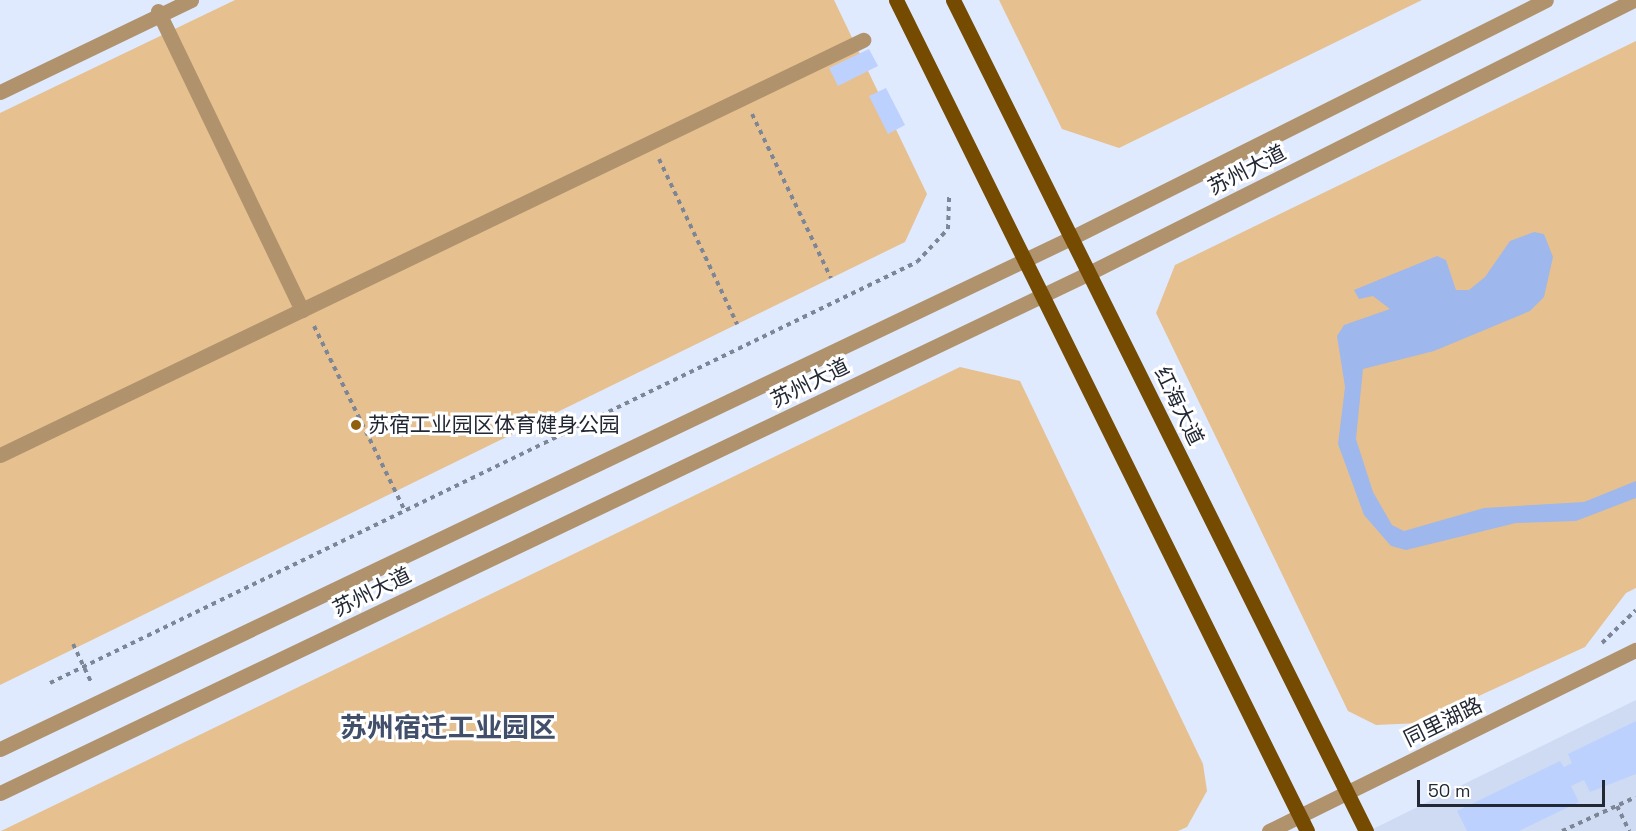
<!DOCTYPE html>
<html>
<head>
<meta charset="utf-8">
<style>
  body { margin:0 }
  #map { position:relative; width:1636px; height:831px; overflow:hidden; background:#dfeafe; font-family:"Space Grotesk","Noto Sans SC",sans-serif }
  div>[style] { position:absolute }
  .built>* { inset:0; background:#cfdbf3 }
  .green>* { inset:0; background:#e7c090 }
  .water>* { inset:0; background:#9eb7ec }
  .building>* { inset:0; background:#bcd1fd }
  .path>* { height:4px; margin-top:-2px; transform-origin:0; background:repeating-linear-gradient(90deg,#7d8696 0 4.5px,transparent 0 9px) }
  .minor>* { height:15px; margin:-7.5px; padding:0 7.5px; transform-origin:7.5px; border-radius:7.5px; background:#b0926c }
  .major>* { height:15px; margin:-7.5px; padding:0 7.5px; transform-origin:7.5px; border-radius:7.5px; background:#744b00 }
  .dots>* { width:16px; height:16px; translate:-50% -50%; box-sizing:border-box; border:3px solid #fff; border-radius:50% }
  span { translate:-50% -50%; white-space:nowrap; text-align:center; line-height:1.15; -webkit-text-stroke:6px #fff; paint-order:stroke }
  .street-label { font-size:21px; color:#222834 }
  .poi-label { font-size:21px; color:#222834 }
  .left { translate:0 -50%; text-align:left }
  .district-label { font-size:27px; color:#424f6b; font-weight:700 }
  .scale { position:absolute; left:1417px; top:780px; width:188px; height:27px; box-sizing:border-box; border:3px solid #222834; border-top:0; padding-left:8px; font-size:18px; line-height:21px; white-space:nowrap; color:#222834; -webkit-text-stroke:4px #fff; paint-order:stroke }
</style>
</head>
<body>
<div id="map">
  <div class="built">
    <div style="clip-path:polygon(1636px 700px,1636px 831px,1369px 831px,1468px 782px)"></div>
  </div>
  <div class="green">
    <div style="clip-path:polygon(235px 0,834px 0,927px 194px,905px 242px,0 685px,0 113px)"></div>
    <div style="clip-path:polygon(999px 0,1422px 0,1119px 148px,1062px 129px)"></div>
    <div style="clip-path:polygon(1636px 41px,1636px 588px,1626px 593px,1585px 647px,1420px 723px,1376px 725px,1348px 711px,1156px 313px,1175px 265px)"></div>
    <div style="clip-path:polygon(960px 367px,1020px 381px,1203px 764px,1207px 791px,1187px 827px,1178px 831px,1px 831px)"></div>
  </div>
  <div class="water">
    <div style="clip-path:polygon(1534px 232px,1544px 234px,1553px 257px,1544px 297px,1530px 311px,1434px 351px,1363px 369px,1356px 439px,1373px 492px,1392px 525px,1404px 531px,1484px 508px,1584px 502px,1636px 481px,1636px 498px,1576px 521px,1516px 523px,1406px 550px,1391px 546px,1364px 515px,1338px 444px,1345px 387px,1337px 336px,1344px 325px,1390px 309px,1373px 296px,1359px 299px,1354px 290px,1437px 256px,1446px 260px,1456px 290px,1469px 290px,1485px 277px,1510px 241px)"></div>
  </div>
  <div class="building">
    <div style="clip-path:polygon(869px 49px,878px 66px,838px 86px,829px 68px)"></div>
    <div style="clip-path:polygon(886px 88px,905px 125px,888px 134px,869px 96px)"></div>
    <div style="clip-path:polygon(1636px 721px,1636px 774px,1590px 792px,1584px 780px,1571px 786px,1579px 802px,1519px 831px,1467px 831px,1457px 811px,1560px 761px,1564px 767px,1572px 763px,1568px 754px)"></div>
  </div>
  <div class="path">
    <div style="left:752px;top:114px;width:182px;rotate:64.3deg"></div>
    <div style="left:659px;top:159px;width:183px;rotate:64.7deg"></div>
    <div style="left:314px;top:326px;width:206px;rotate:63.8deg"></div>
    <div style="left:1602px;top:643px;width:47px;rotate:-44.1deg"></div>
    <div style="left:73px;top:644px;width:44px;rotate:64.6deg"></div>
    <div style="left:50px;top:683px;width:964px;rotate:-25.9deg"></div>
    <div style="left:917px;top:262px;width:45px;rotate:-46.8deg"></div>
    <div style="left:948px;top:229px;width:35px;rotate:-88deg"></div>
    <div style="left:1617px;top:806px;width:28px;rotate:64deg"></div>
    <div style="left:1562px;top:831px;width:81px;rotate:-24.7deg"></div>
  </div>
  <div class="minor">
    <div style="left:158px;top:11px;width:332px;rotate:64.3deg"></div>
    <div style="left:0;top:92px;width:212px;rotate:-25.7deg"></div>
    <div style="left:0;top:455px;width:958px;rotate:-25.68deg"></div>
    <div style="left:0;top:749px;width:1187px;rotate:-25.51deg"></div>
    <div style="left:1071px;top:238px;width:531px;rotate:-26.61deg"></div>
    <div style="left:0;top:793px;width:1207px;rotate:-25.52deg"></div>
    <div style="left:1089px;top:273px;width:610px;rotate:-26.61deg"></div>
    <div style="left:1269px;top:831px;width:409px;rotate:-26.3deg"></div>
  </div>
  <div class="major">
    <div style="left:896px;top:0;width:927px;rotate:63.68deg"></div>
    <div style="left:953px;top:0;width:928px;rotate:63.57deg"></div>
  </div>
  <div class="dots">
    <div style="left:356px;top:425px;background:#91600f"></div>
  </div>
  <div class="street-label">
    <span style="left:1247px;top:170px;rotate:-27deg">苏州大道</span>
    <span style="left:810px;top:383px;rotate:-26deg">苏州大道</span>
    <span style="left:1179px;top:406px;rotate:64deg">红海大道</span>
    <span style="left:372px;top:592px;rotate:-26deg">苏州大道</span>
    <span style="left:1443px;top:722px;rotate:-26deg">同里湖路</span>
  </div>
  <div class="poi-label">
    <span class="left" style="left:368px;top:425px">苏宿工业园区体育健身公园</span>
  </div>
  <div class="district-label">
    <span style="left:448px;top:728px">苏州宿迁工业园区</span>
  </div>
  <div class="scale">50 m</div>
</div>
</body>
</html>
